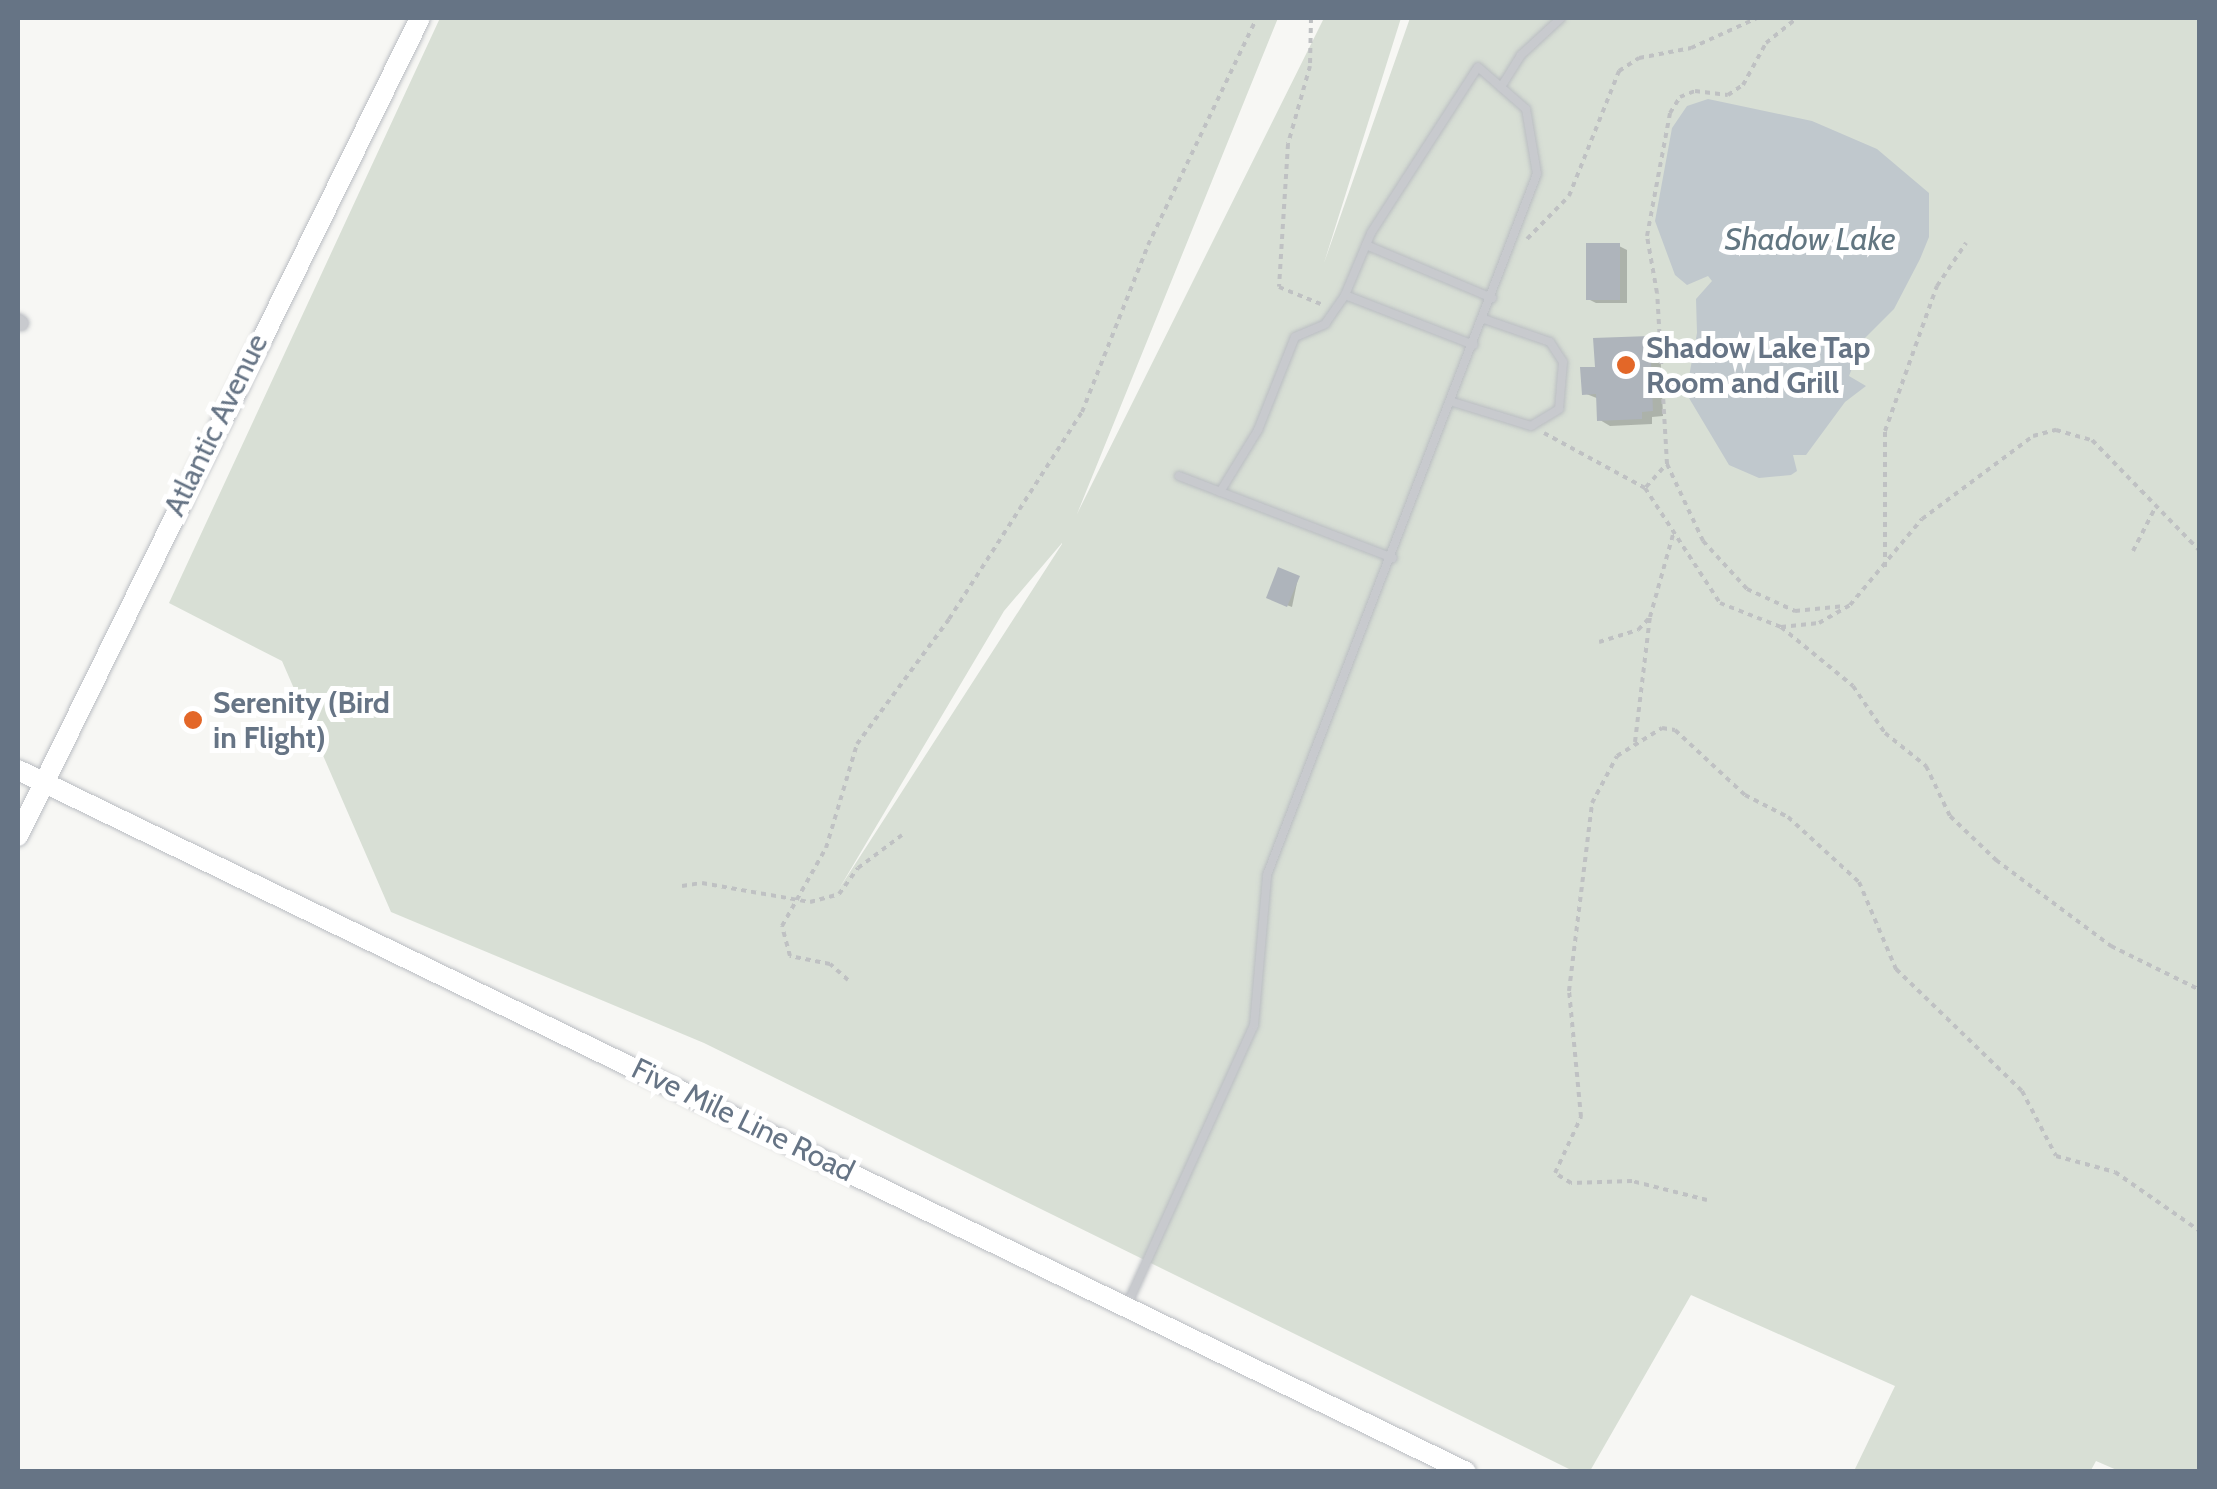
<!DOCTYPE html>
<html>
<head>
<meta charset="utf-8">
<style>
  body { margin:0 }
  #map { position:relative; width:2217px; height:1489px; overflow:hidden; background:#f7f7f4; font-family:Cabin,sans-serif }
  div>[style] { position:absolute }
  .green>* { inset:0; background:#d8dfd5 }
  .water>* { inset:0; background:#c0c8cd }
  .shadow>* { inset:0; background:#0003 }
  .building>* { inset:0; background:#aeb4bb }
  .path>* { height:4px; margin-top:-2px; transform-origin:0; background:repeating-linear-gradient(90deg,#bfc1c3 0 5px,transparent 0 10px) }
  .roads { filter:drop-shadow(0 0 2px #babdc2) drop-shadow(0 0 2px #babdc2) }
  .lane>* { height:8px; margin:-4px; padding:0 4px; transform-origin:4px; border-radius:4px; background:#c8cace }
  .street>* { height:14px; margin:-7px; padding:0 7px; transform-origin:7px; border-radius:7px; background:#c8cace }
  .secondary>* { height:20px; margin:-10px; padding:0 10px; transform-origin:10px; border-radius:10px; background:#fff }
  .dots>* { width:28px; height:28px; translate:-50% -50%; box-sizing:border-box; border:5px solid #fff; border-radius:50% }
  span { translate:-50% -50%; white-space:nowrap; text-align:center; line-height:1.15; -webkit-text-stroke:10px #fff; paint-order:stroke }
  .poi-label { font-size:30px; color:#667485; font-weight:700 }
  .left { translate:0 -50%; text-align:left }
  .street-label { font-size:30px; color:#667485 }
  .water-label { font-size:32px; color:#627681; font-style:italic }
  .frame { position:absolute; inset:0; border:20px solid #667485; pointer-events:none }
</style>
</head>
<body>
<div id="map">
  <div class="green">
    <div style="clip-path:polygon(evenodd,440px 18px,1278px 18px,1077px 514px,1324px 18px,1401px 18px,1324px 263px,1410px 18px,2199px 18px,2199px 1471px,2119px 1471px,2096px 1461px,2090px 1472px,1854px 1471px,1895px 1386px,1691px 1295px,1590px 1471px,1573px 1471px,704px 1043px,391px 912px,282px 661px,169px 603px,440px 18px,1062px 543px,1062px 544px,839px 889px,1004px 611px,1062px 543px)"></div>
  </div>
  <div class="water">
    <div style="clip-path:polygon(1708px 99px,1812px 121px,1877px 149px,1929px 193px,1929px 237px,1920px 259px,1894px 309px,1863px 340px,1849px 376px,1866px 386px,1845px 402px,1806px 455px,1793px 455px,1797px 471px,1791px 475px,1759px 478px,1729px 465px,1686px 393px,1697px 333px,1696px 299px,1712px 281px,1708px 276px,1687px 285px,1675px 275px,1655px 221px,1672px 128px,1687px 106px)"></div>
  </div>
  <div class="shadow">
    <div style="clip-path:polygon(1619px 246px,1627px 250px,1627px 303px,1596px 303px,1588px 299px)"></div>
    <div style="clip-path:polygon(1649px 338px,1660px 344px,1663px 416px,1652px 417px,1652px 424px,1610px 426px,1600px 420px,1599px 399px,1584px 393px,1597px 369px)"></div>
    <div style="clip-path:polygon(1298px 578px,1292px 607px,1273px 600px)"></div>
  </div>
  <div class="building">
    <div style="clip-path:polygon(1586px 243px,1620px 243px,1620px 300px,1586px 300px)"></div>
    <div style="clip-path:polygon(1650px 336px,1653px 411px,1642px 412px,1642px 419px,1597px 421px,1596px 394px,1582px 395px,1580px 367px,1595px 367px,1593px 338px)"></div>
    <div style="clip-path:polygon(1278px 567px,1300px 576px,1287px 607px,1266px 598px)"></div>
  </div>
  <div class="path">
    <div style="left:1311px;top:18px;width:48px;rotate:91.2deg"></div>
    <div style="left:1310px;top:66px;width:81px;rotate:105.8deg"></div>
    <div style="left:1288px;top:144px;width:143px;rotate:93.6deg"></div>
    <div style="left:1279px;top:287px;width:48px;rotate:22.2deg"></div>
    <div style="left:1527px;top:239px;width:60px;rotate:-45.7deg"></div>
    <div style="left:1569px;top:196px;width:135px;rotate:-68.2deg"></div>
    <div style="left:1619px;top:71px;width:24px;rotate:-33deg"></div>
    <div style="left:1639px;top:58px;width:53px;rotate:-10.9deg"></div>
    <div style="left:1691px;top:48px;width:72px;rotate:-24.4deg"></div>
    <div style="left:1544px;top:433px;width:115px;rotate:28.6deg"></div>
    <div style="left:1645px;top:488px;width:137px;rotate:56.9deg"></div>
    <div style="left:1720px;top:603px;width:66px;rotate:21.5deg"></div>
    <div style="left:1781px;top:627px;width:38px;rotate:-6deg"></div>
    <div style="left:1819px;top:623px;width:36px;rotate:-30deg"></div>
    <div style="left:1850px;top:605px;width:112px;rotate:-50.1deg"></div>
    <div style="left:1922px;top:519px;width:139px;rotate:-36.8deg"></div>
    <div style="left:2033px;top:436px;width:24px;rotate:-15deg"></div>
    <div style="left:2056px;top:430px;width:37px;rotate:16deg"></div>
    <div style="left:2092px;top:440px;width:155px;rotate:45.8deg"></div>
    <div style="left:1667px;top:464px;width:85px;rotate:64.9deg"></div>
    <div style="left:1703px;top:541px;width:65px;rotate:47.5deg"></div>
    <div style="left:1747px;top:589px;width:53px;rotate:24.6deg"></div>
    <div style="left:1795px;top:611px;width:50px;rotate:-5.7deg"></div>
    <div style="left:1646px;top:487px;width:31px;rotate:-48deg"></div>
    <div style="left:1667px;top:464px;width:171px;rotate:-93.3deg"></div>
    <div style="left:1657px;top:293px;width:58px;rotate:-100deg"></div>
    <div style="left:1647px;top:236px;width:125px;rotate:-79.4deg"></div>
    <div style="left:1670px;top:113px;width:19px;rotate:-58deg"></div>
    <div style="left:1680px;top:97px;width:16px;rotate:-22deg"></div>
    <div style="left:1695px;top:91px;width:33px;rotate:7deg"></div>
    <div style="left:1728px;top:95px;width:18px;rotate:-34deg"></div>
    <div style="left:1743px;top:85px;width:48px;rotate:-61.3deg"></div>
    <div style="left:1766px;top:43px;width:40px;rotate:-39deg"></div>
    <div style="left:2133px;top:551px;width:48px;rotate:-62.9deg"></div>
    <div style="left:1885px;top:567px;width:136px;rotate:-90deg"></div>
    <div style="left:1885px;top:431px;width:154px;rotate:-70.3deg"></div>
    <div style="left:1937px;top:286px;width:52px;rotate:-56deg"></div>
    <div style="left:1781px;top:627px;width:93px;rotate:39.3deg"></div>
    <div style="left:1853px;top:686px;width:57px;rotate:55.8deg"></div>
    <div style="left:1885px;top:733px;width:53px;rotate:38.8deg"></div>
    <div style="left:1926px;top:766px;width:55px;rotate:64.4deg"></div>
    <div style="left:1950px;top:816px;width:64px;rotate:43.7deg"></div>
    <div style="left:1996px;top:860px;width:144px;rotate:36.8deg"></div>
    <div style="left:2111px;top:946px;width:99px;rotate:26.3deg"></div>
    <div style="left:1599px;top:642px;width:41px;rotate:-17.1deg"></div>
    <div style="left:1638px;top:630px;width:18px;rotate:-47deg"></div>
    <div style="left:1635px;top:742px;width:126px;rotate:-83.2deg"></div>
    <div style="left:1650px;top:617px;width:89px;rotate:-74.4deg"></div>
    <div style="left:682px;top:886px;width:20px;rotate:-9deg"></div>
    <div style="left:702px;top:883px;width:110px;rotate:10deg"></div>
    <div style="left:810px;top:902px;width:30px;rotate:-15deg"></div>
    <div style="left:839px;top:894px;width:32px;rotate:-54deg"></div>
    <div style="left:858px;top:868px;width:55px;rotate:-36.9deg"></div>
    <div style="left:848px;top:980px;width:24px;rotate:-138deg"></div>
    <div style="left:830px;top:964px;width:41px;rotate:-168.7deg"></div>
    <div style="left:790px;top:956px;width:31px;rotate:-105deg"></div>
    <div style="left:782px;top:926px;width:90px;rotate:-60.6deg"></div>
    <div style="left:826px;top:848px;width:109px;rotate:-73.4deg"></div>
    <div style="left:857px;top:744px;width:155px;rotate:-53.6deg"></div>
    <div style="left:949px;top:619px;width:246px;rotate:-57.3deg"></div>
    <div style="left:1082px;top:412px;width:180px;rotate:-68.4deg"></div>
    <div style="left:1148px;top:245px;width:252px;rotate:-64.4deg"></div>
    <div style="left:1707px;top:1200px;width:77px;rotate:-165.8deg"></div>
    <div style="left:1632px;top:1181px;width:61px;rotate:178.1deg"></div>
    <div style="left:1571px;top:1183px;width:19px;rotate:-148deg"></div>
    <div style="left:1555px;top:1173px;width:62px;rotate:-65.1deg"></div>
    <div style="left:1581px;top:1117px;width:127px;rotate:-95.4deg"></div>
    <div style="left:1569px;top:991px;width:189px;rotate:-83deg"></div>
    <div style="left:1592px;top:803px;width:53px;rotate:-62deg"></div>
    <div style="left:1617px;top:756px;width:53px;rotate:-31.9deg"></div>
    <div style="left:1662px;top:728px;width:13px;rotate:9deg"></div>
    <div style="left:1675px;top:730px;width:96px;rotate:42.9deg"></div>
    <div style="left:1745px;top:795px;width:48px;rotate:27.1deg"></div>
    <div style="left:1788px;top:817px;width:96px;rotate:42.5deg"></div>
    <div style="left:1859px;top:882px;width:95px;rotate:67deg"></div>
    <div style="left:1896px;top:969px;width:175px;rotate:44.1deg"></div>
    <div style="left:2022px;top:1091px;width:73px;rotate:62.4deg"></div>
    <div style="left:2056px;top:1156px;width:61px;rotate:15.2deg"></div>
    <div style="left:2115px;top:1172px;width:103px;rotate:34.8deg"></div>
  </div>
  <div class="roads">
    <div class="lane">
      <div style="left:1366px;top:245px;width:137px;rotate:22.8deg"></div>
      <div style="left:1345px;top:295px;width:138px;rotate:21.2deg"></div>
      <div style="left:1453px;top:402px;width:82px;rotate:17.1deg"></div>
      <div style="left:1531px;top:426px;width:33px;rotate:-31deg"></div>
      <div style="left:1559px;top:409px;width:47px;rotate:-85.1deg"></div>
      <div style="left:1563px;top:362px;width:24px;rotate:-123deg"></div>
      <div style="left:1550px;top:342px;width:70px;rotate:-160.8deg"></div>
      <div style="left:1179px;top:476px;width:229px;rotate:21deg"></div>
      <div style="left:1220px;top:492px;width:73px;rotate:-58.5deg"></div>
      <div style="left:1258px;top:430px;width:100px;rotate:-68.3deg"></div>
      <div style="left:1295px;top:337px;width:33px;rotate:-23deg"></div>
      <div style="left:1325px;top:324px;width:35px;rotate:-55deg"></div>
      <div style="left:1345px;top:295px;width:67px;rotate:-67.2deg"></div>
      <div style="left:1371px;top:233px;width:197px;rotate:-57.2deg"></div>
      <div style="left:1478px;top:67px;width:30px;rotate:41deg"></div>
      <div style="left:1501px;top:87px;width:38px;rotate:-58deg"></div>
      <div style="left:1521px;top:55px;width:54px;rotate:-42.8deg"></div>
      <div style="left:1127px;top:1305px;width:307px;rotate:-65.6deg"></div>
      <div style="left:1254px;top:1025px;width:151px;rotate:-85deg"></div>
      <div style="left:1267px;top:875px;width:751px;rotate:-68.94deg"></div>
      <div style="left:1537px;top:174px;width:66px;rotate:-99.6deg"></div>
      <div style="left:1526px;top:109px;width:33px;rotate:-139deg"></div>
    </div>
    <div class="street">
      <div style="left:18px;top:321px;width:4px;rotate:34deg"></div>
    </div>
    <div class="secondary">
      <div style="left:18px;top:770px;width:1609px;rotate:25.86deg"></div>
      <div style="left:18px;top:836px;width:911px;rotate:-63.83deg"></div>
    </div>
  </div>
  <div class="dots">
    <div style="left:1626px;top:365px;background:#e36728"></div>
    <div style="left:193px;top:720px;background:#e36728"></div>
  </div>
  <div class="poi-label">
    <span class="left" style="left:1646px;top:365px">Shadow Lake Tap<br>Room and Grill</span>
    <span class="left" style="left:213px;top:720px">Serenity (Bird<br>in Flight)</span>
  </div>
  <div class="street-label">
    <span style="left:216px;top:425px;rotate:-64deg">Atlantic Avenue</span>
    <span style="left:743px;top:1120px;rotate:26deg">Five Mile Line Road</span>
  </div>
  <div class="water-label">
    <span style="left:1810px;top:239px">Shadow Lake</span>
  </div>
  <div class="frame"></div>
</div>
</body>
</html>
